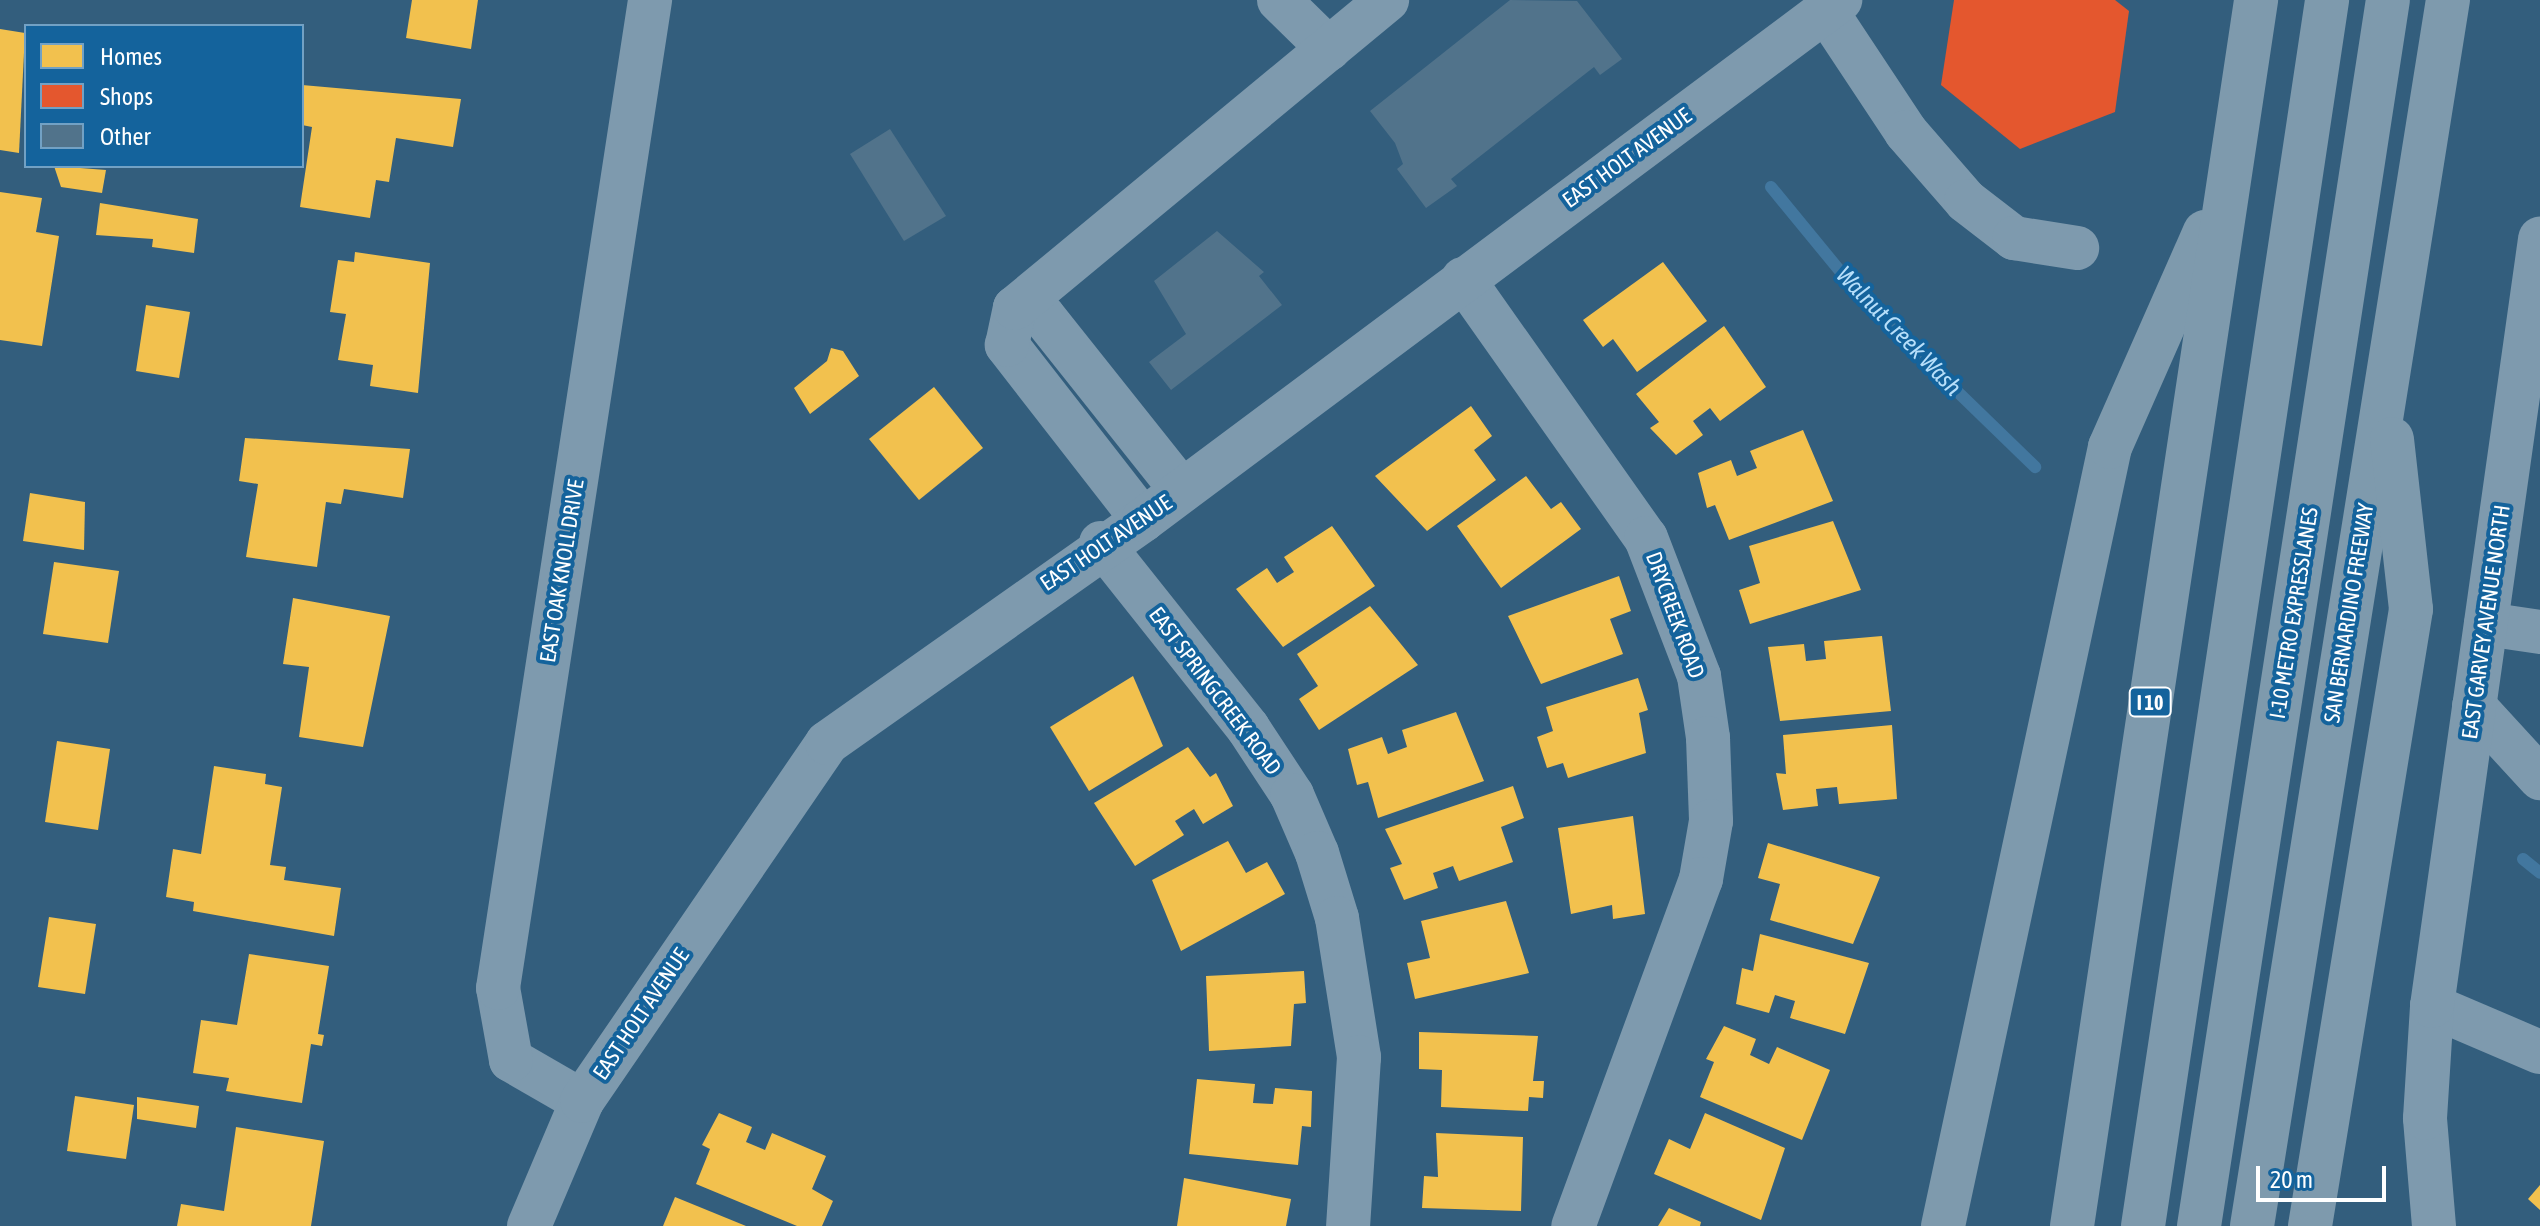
<!DOCTYPE html>
<html>
<head>
<meta charset="utf-8">
<style>
  body { margin:0 }
  #map { position:relative; width:2540px; height:1226px; overflow:hidden; background:#335e7d; font-family:"Asap Condensed",sans-serif }
  div>[style] { position:absolute }
  .homes>* { inset:0; background:#f2c14e }
  .shops>* { inset:0; background:#e4572e }
  .stream>* { height:12px; margin:-6px; padding:0 6px; transform-origin:6px; border-radius:6px; background:#42779f }
  .building>* { inset:0; background:#51738b }
  .minor>* { height:44px; margin:-22px; padding:0 22px; transform-origin:22px; border-radius:22px; background:#7e9aae }
  .highway>* { height:44px; margin:-22px; padding:0 22px; transform-origin:22px; border-radius:22px; background:#7e9aad }
  span { translate:-50% -50%; white-space:nowrap; text-align:center; line-height:1.15; -webkit-text-stroke:8px #14639c; paint-order:stroke }
  .shield-label span { padding:2px 6px; background:#14639c; border:2px solid; border-radius:6px; -webkit-text-stroke-width:0 }
  .shield-label { font-size:20px; color:#fff; font-weight:700 }
  .street-label { font-size:22px; color:#fff }
  .water-label { font-size:24px; color:#b7dffa; font-style:italic }
  .legend { position:absolute; left:24px; top:24px; width:280px; height:144px; box-sizing:border-box; background:#14639c; border:2px solid #72a1c4; margin:0; padding:10px 14px; list-style:none; font-size:24px; color:#fff }
  .legend li { display:flex; align-items:center; gap:16px; height:40px }
  .legend b { width:40px; border:2px solid #72a1c4 }
  .scale { position:absolute; left:2256px; top:1166px; width:130px; height:36px; box-sizing:border-box; border:4px solid #fff; border-top:0; padding-left:10px; font-size:24px; line-height:28px; white-space:nowrap; color:#fff; -webkit-text-stroke:6px #14639c; paint-order:stroke }
</style>
</head>
<body>
<div id="map">
  <div class="homes">
    <div style="clip-path:polygon(412px 0,478px 0,471px 49px,406px 38px)"></div>
    <div style="clip-path:polygon(0 29px,25px 33px,19px 153px,0 150px)"></div>
    <div style="clip-path:polygon(302px 85px,461px 99px,453px 147px,396px 138px,389px 182px,376px 180px,370px 218px,300px 207px,312px 127px,302px 125px)"></div>
    <div style="clip-path:polygon(54px 166px,106px 170px,102px 193px,61px 187px)"></div>
    <div style="clip-path:polygon(0 192px,42px 198px,36px 232px,59px 236px,42px 346px,0 340px)"></div>
    <div style="clip-path:polygon(100px 203px,198px 219px,194px 253px,152px 247px,153px 239px,96px 235px)"></div>
    <div style="clip-path:polygon(355px 252px,430px 263px,418px 393px,370px 386px,373px 365px,338px 360px,346px 314px,330px 312px,338px 260px,354px 262px)"></div>
    <div style="clip-path:polygon(1663px 262px,1707px 321px,1637px 372px,1613px 339px,1603px 347px,1583px 320px)"></div>
    <div style="clip-path:polygon(146px 305px,190px 312px,179px 378px,136px 371px)"></div>
    <div style="clip-path:polygon(1724px 326px,1766px 387px,1720px 421px,1710px 408px,1693px 421px,1703px 435px,1676px 455px,1650px 428px,1659px 422px,1636px 394px)"></div>
    <div style="clip-path:polygon(831px 348px,843px 351px,859px 376px,810px 414px,794px 388px,827px 361px)"></div>
    <div style="clip-path:polygon(934px 387px,983px 448px,919px 500px,869px 439px)"></div>
    <div style="clip-path:polygon(1471px 406px,1492px 436px,1474px 450px,1496px 480px,1427px 531px,1375px 476px)"></div>
    <div style="clip-path:polygon(1803px 430px,1833px 501px,1729px 540px,1715px 505px,1707px 508px,1698px 473px,1731px 460px,1737px 476px,1757px 468px,1750px 451px)"></div>
    <div style="clip-path:polygon(245px 438px,410px 449px,403px 498px,344px 489px,341px 504px,326px 502px,317px 567px,246px 557px,258px 484px,239px 481px)"></div>
    <div style="clip-path:polygon(1526px 476px,1551px 509px,1561px 502px,1581px 529px,1501px 588px,1457px 526px)"></div>
    <div style="clip-path:polygon(30px 493px,85px 502px,84px 550px,23px 541px)"></div>
    <div style="clip-path:polygon(1833px 521px,1861px 590px,1750px 624px,1739px 590px,1760px 583px,1749px 546px)"></div>
    <div style="clip-path:polygon(1332px 526px,1375px 586px,1283px 647px,1236px 589px,1267px 568px,1277px 583px,1294px 572px,1284px 557px)"></div>
    <div style="clip-path:polygon(54px 562px,119px 571px,108px 643px,43px 634px)"></div>
    <div style="clip-path:polygon(1619px 576px,1631px 611px,1610px 619px,1623px 654px,1541px 684px,1508px 616px)"></div>
    <div style="clip-path:polygon(293px 598px,390px 616px,363px 747px,299px 737px,309px 667px,283px 664px)"></div>
    <div style="clip-path:polygon(1370px 606px,1418px 665px,1319px 730px,1299px 699px,1318px 686px,1297px 654px)"></div>
    <div style="clip-path:polygon(1882px 636px,1891px 711px,1780px 721px,1768px 647px,1804px 644px,1806px 661px,1826px 659px,1824px 641px)"></div>
    <div style="clip-path:polygon(1133px 676px,1163px 746px,1089px 791px,1050px 727px)"></div>
    <div style="clip-path:polygon(1638px 678px,1648px 710px,1639px 713px,1646px 753px,1568px 778px,1563px 763px,1547px 768px,1537px 737px,1553px 731px,1546px 707px)"></div>
    <div style="clip-path:polygon(1456px 712px,1484px 781px,1378px 818px,1368px 782px,1357px 785px,1348px 749px,1382px 737px,1388px 754px,1407px 747px,1402px 730px)"></div>
    <div style="clip-path:polygon(1892px 725px,1897px 799px,1839px 804px,1837px 787px,1816px 789px,1818px 806px,1783px 810px,1776px 773px,1786px 774px,1783px 735px)"></div>
    <div style="clip-path:polygon(57px 741px,110px 749px,98px 830px,45px 822px)"></div>
    <div style="clip-path:polygon(1188px 747px,1210px 777px,1216px 773px,1233px 806px,1203px 824px,1194px 809px,1175px 821px,1184px 835px,1135px 866px,1094px 803px)"></div>
    <div style="clip-path:polygon(214px 766px,266px 774px,265px 784px,282px 787px,270px 865px,286px 867px,284px 880px,341px 888px,334px 936px,193px 911px,194px 902px,166px 897px,173px 849px,201px 854px)"></div>
    <div style="clip-path:polygon(1513px 786px,1524px 818px,1501px 827px,1513px 862px,1459px 881px,1453px 866px,1433px 873px,1438px 888px,1404px 900px,1390px 868px,1402px 864px,1385px 829px)"></div>
    <div style="clip-path:polygon(1633px 816px,1645px 914px,1613px 919px,1612px 905px,1571px 914px,1558px 828px)"></div>
    <div style="clip-path:polygon(1228px 841px,1246px 873px,1267px 862px,1285px 894px,1181px 951px,1152px 880px)"></div>
    <div style="clip-path:polygon(1768px 843px,1880px 877px,1853px 944px,1770px 920px,1780px 884px,1758px 878px)"></div>
    <div style="clip-path:polygon(1506px 901px,1529px 973px,1415px 999px,1407px 963px,1430px 958px,1421px 921px)"></div>
    <div style="clip-path:polygon(49px 917px,96px 924px,85px 994px,38px 987px)"></div>
    <div style="clip-path:polygon(1760px 934px,1869px 963px,1845px 1034px,1790px 1018px,1795px 1001px,1775px 995px,1769px 1013px,1736px 1004px,1742px 968px,1753px 971px)"></div>
    <div style="clip-path:polygon(249px 954px,329px 966px,318px 1034px,324px 1035px,322px 1046px,311px 1044px,302px 1103px,226px 1091px,229px 1078px,193px 1073px,201px 1020px,237px 1025px)"></div>
    <div style="clip-path:polygon(1304px 971px,1306px 1003px,1294px 1004px,1291px 1046px,1209px 1051px,1206px 976px)"></div>
    <div style="clip-path:polygon(1724px 1026px,1756px 1039px,1750px 1055px,1769px 1064px,1777px 1047px,1830px 1070px,1802px 1140px,1700px 1097px,1714px 1062px,1706px 1059px)"></div>
    <div style="clip-path:polygon(1419px 1032px,1538px 1036px,1533px 1081px,1544px 1081px,1543px 1098px,1529px 1097px,1528px 1111px,1441px 1107px,1442px 1070px,1419px 1069px)"></div>
    <div style="clip-path:polygon(1197px 1079px,1255px 1084px,1253px 1103px,1273px 1104px,1275px 1088px,1312px 1091px,1311px 1127px,1302px 1126px,1298px 1165px,1189px 1154px)"></div>
    <div style="clip-path:polygon(75px 1096px,134px 1105px,126px 1159px,67px 1151px)"></div>
    <div style="clip-path:polygon(137px 1097px,199px 1106px,196px 1128px,137px 1119px)"></div>
    <div style="clip-path:polygon(719px 1113px,752px 1127px,746px 1142px,765px 1150px,772px 1133px,826px 1156px,812px 1189px,833px 1201px,822px 1226px,797px 1226px,696px 1184px,710px 1149px,702px 1145px)"></div>
    <div style="clip-path:polygon(1705px 1113px,1785px 1148px,1761px 1220px,1654px 1174px,1669px 1139px,1690px 1149px)"></div>
    <div style="clip-path:polygon(236px 1127px,324px 1141px,311px 1226px,177px 1226px,181px 1204px,224px 1211px)"></div>
    <div style="clip-path:polygon(1436px 1133px,1523px 1137px,1521px 1211px,1422px 1208px,1424px 1176px,1438px 1177px)"></div>
    <div style="clip-path:polygon(1184px 1178px,1291px 1199px,1286px 1226px,1177px 1226px)"></div>
    <div style="clip-path:polygon(2540px 1185px,2540px 1210px,2528px 1199px)"></div>
    <div style="clip-path:polygon(675px 1197px,746px 1226px,663px 1226px)"></div>
    <div style="clip-path:polygon(1669px 1208px,1701px 1222px,1700px 1226px,1658px 1226px)"></div>
  </div>
  <div class="shops">
    <div style="clip-path:polygon(1954px 0,2115px 0,2129px 11px,2115px 112px,2020px 149px,1941px 85px)"></div>
  </div>
  <div class="stream">
    <div style="left:1771px;top:187px;width:153px;rotate:50.6deg"></div>
    <div style="left:1868px;top:305px;width:233px;rotate:44.1deg"></div>
    <div style="left:2523px;top:859px;width:22px;rotate:39deg"></div>
  </div>
  <div class="building">
    <div style="clip-path:polygon(1510px 0,1577px 1px,1622px 59px,1600px 75px,1594px 67px,1451px 179px,1457px 186px,1426px 208px,1397px 169px,1403px 164px,1395px 143px,1370px 111px)"></div>
    <div style="clip-path:polygon(890px 129px,946px 216px,904px 241px,850px 154px)"></div>
    <div style="clip-path:polygon(1217px 231px,1264px 272px,1259px 276px,1282px 305px,1171px 390px,1149px 362px,1186px 334px,1154px 281px)"></div>
  </div>
  <div class="minor">
    <div style="left:1279px;top:0;width:70px;rotate:44.4deg"></div>
    <div style="left:1826px;top:11px;width:145px;rotate:56.5deg"></div>
    <div style="left:1906px;top:132px;width:91px;rotate:49deg"></div>
    <div style="left:1966px;top:201px;width:61px;rotate:37.6deg"></div>
    <div style="left:2014px;top:238px;width:64px;rotate:9deg"></div>
    <div style="left:1463px;top:279px;width:317px;rotate:54.8deg"></div>
    <div style="left:1646px;top:538px;width:148px;rotate:69deg"></div>
    <div style="left:1699px;top:676px;width:63px;rotate:81.7deg"></div>
    <div style="left:1708px;top:738px;width:83px;rotate:87.9deg"></div>
    <div style="left:1711px;top:821px;width:59px;rotate:99.8deg"></div>
    <div style="left:1701px;top:879px;width:370px;rotate:110.2deg"></div>
    <div style="left:1015px;top:308px;width:29px;rotate:16deg"></div>
    <div style="left:1043px;top:316px;width:223px;rotate:51.5deg"></div>
    <div style="left:1143px;top:520px;width:222px;rotate:-127.9deg"></div>
    <div style="left:1007px;top:345px;width:38px;rotate:-78deg"></div>
    <div style="left:1015px;top:308px;width:483px;rotate:-39.6deg"></div>
    <div style="left:1101px;top:543px;width:236px;rotate:51.5deg"></div>
    <div style="left:1248px;top:728px;width:80px;rotate:56.7deg"></div>
    <div style="left:1292px;top:795px;width:63px;rotate:66.7deg"></div>
    <div style="left:1317px;top:853px;width:68px;rotate:72.9deg"></div>
    <div style="left:1337px;top:918px;width:141px;rotate:81deg"></div>
    <div style="left:1359px;top:1057px;width:169px;rotate:93.7deg"></div>
    <div style="left:2486px;top:624px;width:55px;rotate:8.4deg"></div>
    <div style="left:2474px;top:706px;width:98px;rotate:47.5deg"></div>
    <div style="left:2432px;top:1006px;width:117px;rotate:23.1deg"></div>
    <div style="left:582px;top:1101px;width:82px;rotate:-150deg"></div>
    <div style="left:511px;top:1060px;width:73px;rotate:-100.2deg"></div>
    <div style="left:498px;top:988px;width:1000px;rotate:-81.25deg"></div>
    <div style="left:529px;top:1226px;width:136px;rotate:-67deg"></div>
    <div style="left:582px;top:1101px;width:434px;rotate:-55.6deg"></div>
    <div style="left:827px;top:743px;width:387px;rotate:-35.2deg"></div>
    <div style="left:1143px;top:520px;width:870px;rotate:-36.72deg"></div>
    <div style="left:2434px;top:1226px;width:108px;rotate:-94.8deg"></div>
    <div style="left:2425px;top:1118px;width:112px;rotate:-86.4deg"></div>
    <div style="left:2432px;top:1006px;width:775px;rotate:-81.98deg"></div>
  </div>
  <div class="highway">
    <div style="left:1943px;top:1226px;width:797px;rotate:-77.9deg"></div>
    <div style="left:2110px;top:447px;width:235px;rotate:-66.2deg"></div>
    <div style="left:2072px;top:1226px;width:1240px;rotate:-81.46deg"></div>
    <div style="left:2143px;top:1226px;width:1240px;rotate:-81.46deg"></div>
    <div style="left:2199px;top:1226px;width:1240px;rotate:-81.24deg"></div>
    <div style="left:2252px;top:1226px;width:1242px;rotate:-80.92deg"></div>
    <div style="left:2310px;top:1226px;width:625px;rotate:-80.7deg"></div>
    <div style="left:2411px;top:609px;width:171px;rotate:-96.4deg"></div>
  </div>
  <div class="shield-label">
    <span style="left:2150px;top:702px">I 10</span>
  </div>
  <div class="street-label">
    <span style="left:1627px;top:158px;rotate:-36deg">EAST HOLT AVENUE</span>
    <span style="left:1106px;top:543px;rotate:-34deg">EAST HOLT AVENUE</span>
    <span style="left:562px;top:571px;rotate:-81deg">EAST OAK KNOLL DRIVE</span>
    <span style="left:2294px;top:613px;rotate:-81deg">I-10 METRO EXPRESSLANES</span>
    <span style="left:2349px;top:613px;rotate:-81deg">SAN BERNARDINO FREEWAY</span>
    <span style="left:1675px;top:615px;rotate:70deg">DRYCREEK ROAD</span>
    <span style="left:2486px;top:622px;rotate:-82deg">EAST GARVEY AVENUE NORTH</span>
    <span style="left:1215px;top:691px;rotate:53deg">EAST SPRINGCREEK ROAD</span>
    <span style="left:641px;top:1014px;rotate:-56deg">EAST HOLT AVENUE</span>
  </div>
  <div class="water-label">
    <span style="left:1899px;top:331px;rotate:46deg">Walnut Creek Wash</span>
  </div>
  <ul class="legend">
  <li><b style="height:22px;background:#f2c14e"></b>Homes</li>
  <li><b style="height:22px;background:#e4572e"></b>Shops</li>
  <li><b style="height:22px;background:#51738b"></b>Other</li>
  </ul>
  <div class="scale">20 m</div>
</div>
</body>
</html>
